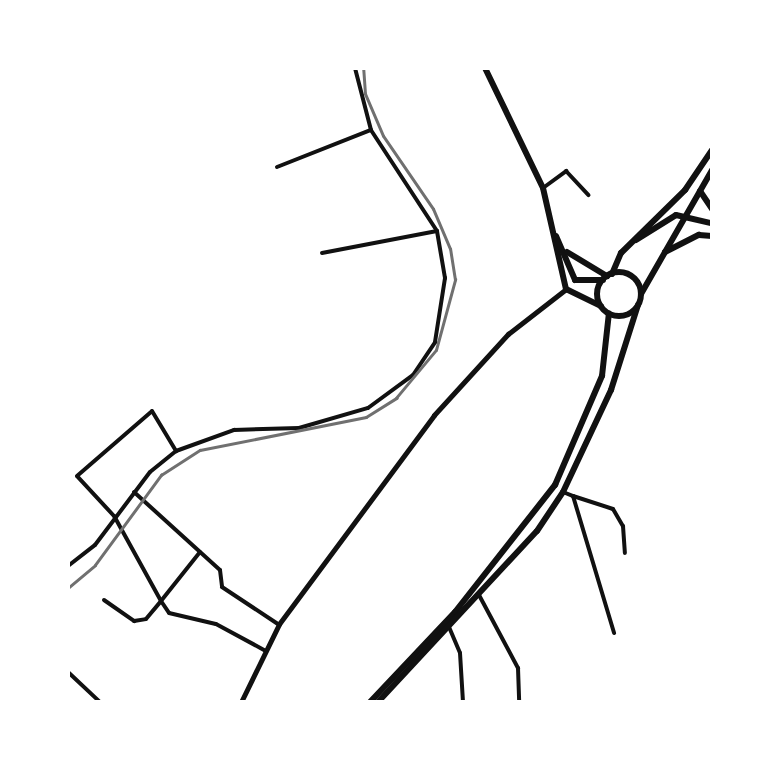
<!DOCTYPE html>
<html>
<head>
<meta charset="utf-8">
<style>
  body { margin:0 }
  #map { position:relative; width:780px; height:770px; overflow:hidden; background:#fff; font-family:"PT Sans",sans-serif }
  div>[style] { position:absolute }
  .minor>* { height:4px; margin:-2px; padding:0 2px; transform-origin:2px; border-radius:2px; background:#111 }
  .tertiary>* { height:5px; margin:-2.5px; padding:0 2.5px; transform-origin:2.5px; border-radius:2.5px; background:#111 }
  .secondary>* { height:6px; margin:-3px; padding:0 3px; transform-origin:3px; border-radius:3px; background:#111 }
  .primary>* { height:6px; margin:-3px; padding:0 3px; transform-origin:3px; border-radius:3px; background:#111 }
  .trunk>* { height:6px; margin:-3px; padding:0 3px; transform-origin:3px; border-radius:3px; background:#111 }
  .trunk>.ring { margin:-3px; padding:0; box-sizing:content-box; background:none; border:6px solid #111; border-radius:50% }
  .rail>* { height:2.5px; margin:-1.25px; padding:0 1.25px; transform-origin:1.25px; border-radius:1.25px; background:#707070 }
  span { translate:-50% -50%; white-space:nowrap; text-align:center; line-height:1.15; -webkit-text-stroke:9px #fff; paint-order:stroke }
  .frame { position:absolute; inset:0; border:70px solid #fff; pointer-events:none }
</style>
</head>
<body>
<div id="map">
  <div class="minor">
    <div style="left:277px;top:167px;width:101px;rotate:-21.5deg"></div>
    <div style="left:543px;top:188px;width:29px;rotate:-36deg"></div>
    <div style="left:566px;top:171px;width:33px;rotate:47deg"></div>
    <div style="left:322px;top:253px;width:117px;rotate:-10.8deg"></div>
    <div style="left:134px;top:492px;width:116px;rotate:42.2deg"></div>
    <div style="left:220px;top:570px;width:17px;rotate:83deg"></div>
    <div style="left:222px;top:587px;width:67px;rotate:33.5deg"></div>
    <div style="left:563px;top:492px;width:11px;rotate:22deg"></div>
    <div style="left:573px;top:496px;width:143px;rotate:73.3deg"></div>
    <div style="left:573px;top:496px;width:42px;rotate:18deg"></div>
    <div style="left:613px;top:509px;width:20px;rotate:60deg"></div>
    <div style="left:623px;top:526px;width:27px;rotate:86deg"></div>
    <div style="left:200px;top:552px;width:63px;rotate:128.5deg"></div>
    <div style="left:161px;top:601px;width:14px;rotate:56deg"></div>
    <div style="left:169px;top:613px;width:48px;rotate:13.2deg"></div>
    <div style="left:216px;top:624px;width:55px;rotate:28.4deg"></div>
    <div style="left:68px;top:566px;width:34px;rotate:-38deg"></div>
    <div style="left:95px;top:545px;width:91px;rotate:-53deg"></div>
    <div style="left:150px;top:472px;width:33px;rotate:-39deg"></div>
    <div style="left:176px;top:451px;width:62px;rotate:-19.9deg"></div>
    <div style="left:234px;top:430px;width:65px;rotate:-1.8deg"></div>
    <div style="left:299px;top:428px;width:72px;rotate:-16.2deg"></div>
    <div style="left:368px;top:408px;width:56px;rotate:-36.3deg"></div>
    <div style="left:413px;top:375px;width:40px;rotate:-56deg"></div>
    <div style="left:435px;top:342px;width:65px;rotate:-81.1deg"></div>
    <div style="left:445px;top:278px;width:48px;rotate:-99.7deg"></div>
    <div style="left:437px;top:231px;width:121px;rotate:-123.2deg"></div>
    <div style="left:371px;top:130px;width:64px;rotate:-104.5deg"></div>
    <div style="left:479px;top:595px;width:83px;rotate:61.9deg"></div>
    <div style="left:518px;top:668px;width:34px;rotate:88deg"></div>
    <div style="left:104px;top:600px;width:37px;rotate:35deg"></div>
    <div style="left:134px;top:621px;width:12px;rotate:-9deg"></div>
    <div style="left:146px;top:619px;width:23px;rotate:-50deg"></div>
    <div style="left:161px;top:601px;width:97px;rotate:-118.9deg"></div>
    <div style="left:114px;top:516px;width:54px;rotate:-132.8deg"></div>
    <div style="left:77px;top:476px;width:99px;rotate:-40.9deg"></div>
    <div style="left:152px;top:411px;width:47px;rotate:59deg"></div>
    <div style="left:449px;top:627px;width:28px;rotate:67deg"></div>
    <div style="left:460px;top:653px;width:49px;rotate:86.5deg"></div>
    <div style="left:68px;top:672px;width:44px;rotate:43.2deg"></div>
  </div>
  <div class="tertiary">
    <div style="left:241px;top:702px;width:87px;rotate:-64deg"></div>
    <div style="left:279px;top:624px;width:260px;rotate:-53.4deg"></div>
    <div style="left:434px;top:415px;width:110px;rotate:-47.6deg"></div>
    <div style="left:508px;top:334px;width:73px;rotate:-37.8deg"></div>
  </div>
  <div class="secondary">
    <div style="left:485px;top:68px;width:133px;rotate:64.2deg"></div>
    <div style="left:543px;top:188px;width:104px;rotate:77.2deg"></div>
    <div style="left:566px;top:289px;width:39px;rotate:26deg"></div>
    <div style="left:556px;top:236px;width:48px;rotate:66.6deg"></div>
    <div style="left:567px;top:252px;width:47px;rotate:31deg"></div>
    <div style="left:575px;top:280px;width:28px"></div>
  </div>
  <div class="primary">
    <div style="left:700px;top:191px;width:22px;rotate:56deg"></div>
    <div style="left:636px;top:240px;width:47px;rotate:-32deg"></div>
    <div style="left:676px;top:215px;width:37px;rotate:13deg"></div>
    <div style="left:665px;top:252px;width:38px;rotate:-27deg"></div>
    <div style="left:699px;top:235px;width:13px;rotate:4deg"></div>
  </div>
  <div class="trunk">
    <div class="ring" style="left:597px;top:272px;width:38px;height:38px"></div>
    <div style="left:612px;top:274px;width:23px;rotate:-67deg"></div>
    <div style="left:621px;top:253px;width:90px;rotate:-44.5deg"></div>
    <div style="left:685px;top:190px;width:48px;rotate:-56deg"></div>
    <div style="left:641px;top:294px;width:143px;rotate:-60.2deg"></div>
    <div style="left:370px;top:702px;width:124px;rotate:-46.6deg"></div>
    <div style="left:455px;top:612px;width:162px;rotate:-51.8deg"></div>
    <div style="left:555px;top:485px;width:119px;rotate:-66.7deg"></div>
    <div style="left:602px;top:376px;width:63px;rotate:-83.7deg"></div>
    <div style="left:378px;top:702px;width:233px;rotate:-47.1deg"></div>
    <div style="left:537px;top:531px;width:47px;rotate:-56.3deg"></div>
    <div style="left:563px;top:492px;width:113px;rotate:-64.8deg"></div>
    <div style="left:611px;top:390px;width:89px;rotate:-72.4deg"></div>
  </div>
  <div class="rail">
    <div style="left:68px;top:588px;width:35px;rotate:-40deg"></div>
    <div style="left:95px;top:565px;width:112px;rotate:-53.7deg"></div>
    <div style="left:161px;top:475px;width:46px;rotate:-32.7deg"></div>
    <div style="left:200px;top:450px;width:169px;rotate:-11.2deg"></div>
    <div style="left:366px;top:417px;width:36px;rotate:-32deg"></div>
    <div style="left:396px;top:398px;width:62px;rotate:-50.2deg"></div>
    <div style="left:436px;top:350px;width:73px;rotate:-74.8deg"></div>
    <div style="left:455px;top:280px;width:31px;rotate:-99deg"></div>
    <div style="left:450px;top:249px;width:43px;rotate:-113deg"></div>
    <div style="left:433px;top:209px;width:88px;rotate:-124.4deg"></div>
    <div style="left:383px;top:136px;width:46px;rotate:-113.2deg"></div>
    <div style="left:365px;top:94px;width:26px;rotate:-94deg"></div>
  </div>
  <div class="frame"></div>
</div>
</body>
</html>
